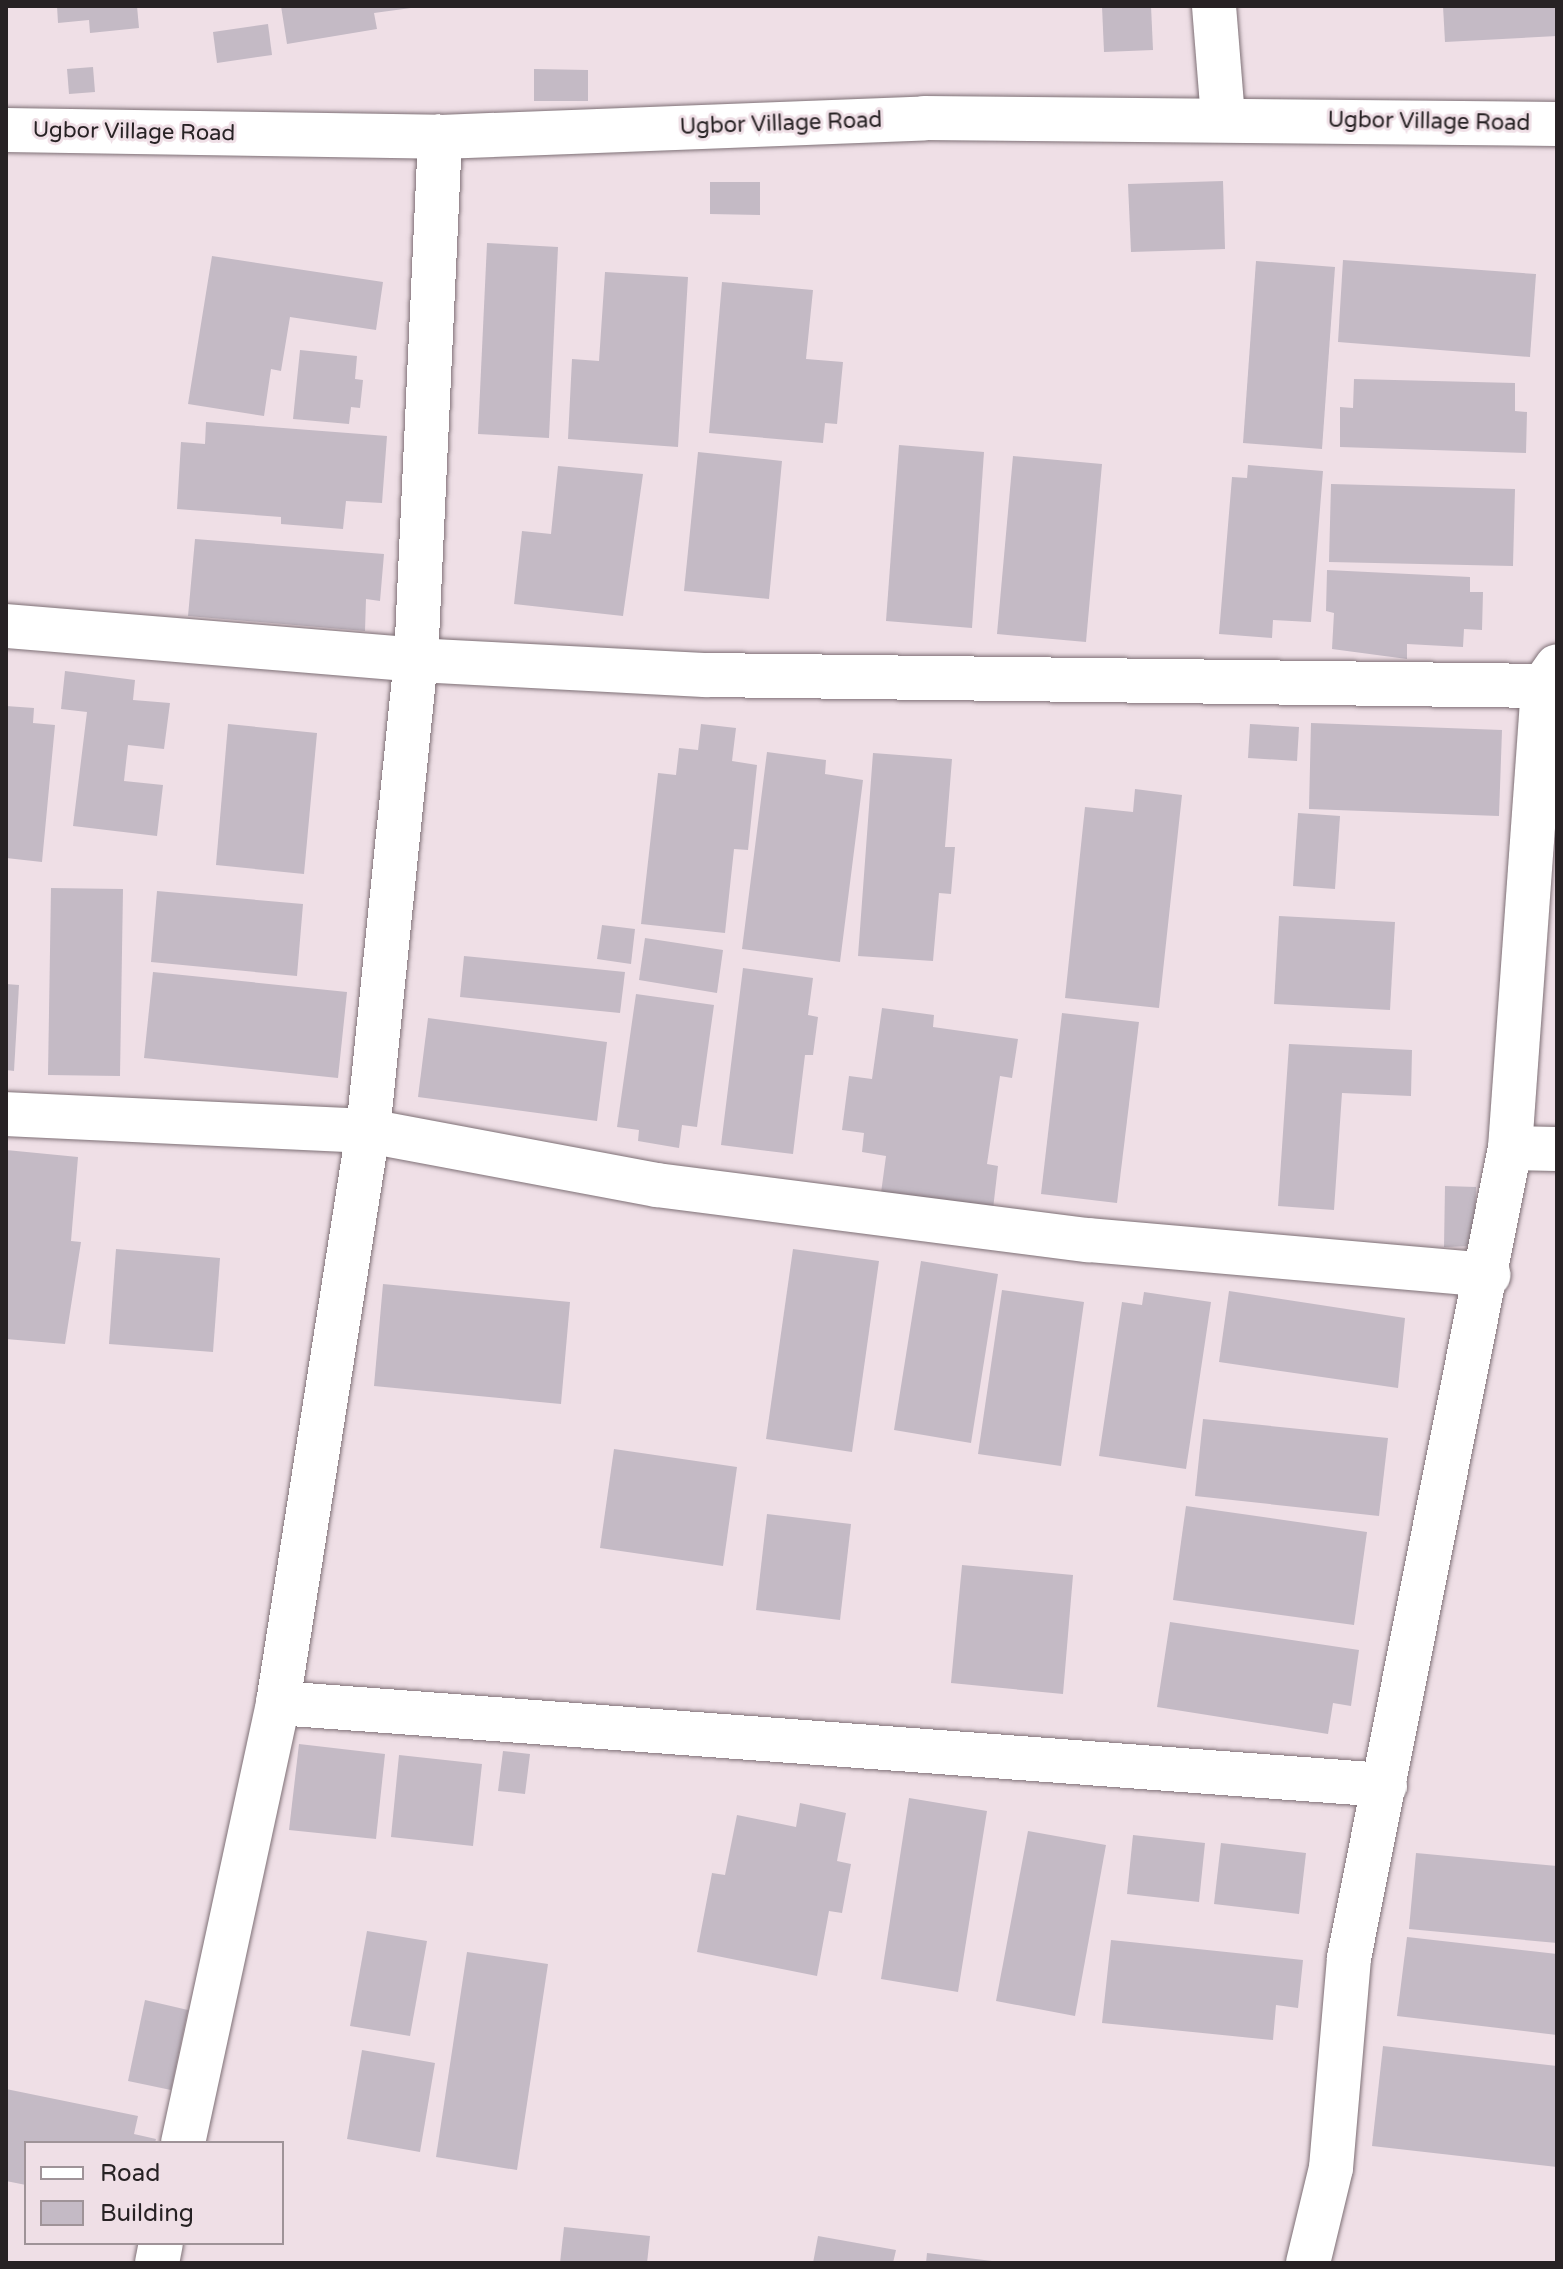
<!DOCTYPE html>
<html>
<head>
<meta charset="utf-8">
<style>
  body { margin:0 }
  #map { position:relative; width:1563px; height:2269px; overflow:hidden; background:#efdfe6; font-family:"Varela Round",sans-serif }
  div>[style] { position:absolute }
  .building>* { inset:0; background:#c4bac5 }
  .roads { filter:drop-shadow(0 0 2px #7e7076) drop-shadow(0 0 2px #7e7076) }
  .minor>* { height:44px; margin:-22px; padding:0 22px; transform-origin:22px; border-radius:22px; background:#fff }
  span { translate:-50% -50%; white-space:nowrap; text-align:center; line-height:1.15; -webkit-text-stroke:6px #efdfe6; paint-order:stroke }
  .street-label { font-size:22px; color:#272224 }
  .frame { position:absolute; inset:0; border:8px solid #272224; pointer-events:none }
  .legend { position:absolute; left:24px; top:2141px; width:260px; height:104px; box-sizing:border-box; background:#efdfe6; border:2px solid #9f9398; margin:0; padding:10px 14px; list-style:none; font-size:24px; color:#272224 }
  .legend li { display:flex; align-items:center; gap:16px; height:40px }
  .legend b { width:40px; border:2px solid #9f9398 }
</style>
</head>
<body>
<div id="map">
  <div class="building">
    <div style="clip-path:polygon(57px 6px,137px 6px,139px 28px,90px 33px,89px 20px,58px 23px)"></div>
    <div style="clip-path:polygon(281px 6px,411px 6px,411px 8px,374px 13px,377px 29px,287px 44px)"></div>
    <div style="clip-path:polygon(1102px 6px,1151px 6px,1153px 50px,1104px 52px)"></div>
    <div style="clip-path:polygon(1443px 6px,1557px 6px,1557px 36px,1445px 42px)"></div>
    <div style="clip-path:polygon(268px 24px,272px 55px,217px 63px,213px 32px)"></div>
    <div style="clip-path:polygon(93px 67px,95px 92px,69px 94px,67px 69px)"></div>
    <div style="clip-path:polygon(534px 69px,588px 70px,588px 101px,534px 101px)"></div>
    <div style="clip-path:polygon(1223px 181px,1225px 249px,1131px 252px,1128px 184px)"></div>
    <div style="clip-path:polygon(710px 182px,760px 182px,760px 215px,710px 214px)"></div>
    <div style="clip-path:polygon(487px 243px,558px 247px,549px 438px,478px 434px)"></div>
    <div style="clip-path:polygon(212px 256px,383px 282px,376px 330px,290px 317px,281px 371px,271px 369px,264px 416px,188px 404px)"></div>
    <div style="clip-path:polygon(1343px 260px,1536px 274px,1530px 357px,1338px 342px)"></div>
    <div style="clip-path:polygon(1256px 261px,1335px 267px,1322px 449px,1243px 443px)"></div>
    <div style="clip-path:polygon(605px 272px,688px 277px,678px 447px,568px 439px,572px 359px,599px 361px)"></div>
    <div style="clip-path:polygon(722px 282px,813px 290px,806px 359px,843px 362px,837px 424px,825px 423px,823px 443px,709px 433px)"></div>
    <div style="clip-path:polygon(300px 350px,357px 356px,355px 379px,363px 380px,360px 408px,351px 407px,349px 424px,293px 419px)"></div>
    <div style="clip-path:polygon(1354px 379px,1515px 383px,1515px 411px,1527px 412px,1526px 453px,1340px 447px,1340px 407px,1353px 408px)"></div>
    <div style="clip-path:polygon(206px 422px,387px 436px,382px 503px,346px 501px,343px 529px,281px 524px,281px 517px,177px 509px,181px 442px,205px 444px)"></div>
    <div style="clip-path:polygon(899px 445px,984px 452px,972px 628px,886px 621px)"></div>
    <div style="clip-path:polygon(698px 452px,782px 461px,769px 599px,684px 591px)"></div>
    <div style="clip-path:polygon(1013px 456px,1102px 464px,1086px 642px,997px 634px)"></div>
    <div style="clip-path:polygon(1248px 465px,1323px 471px,1311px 622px,1273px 620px,1272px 638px,1219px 634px,1232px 477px,1247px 478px)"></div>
    <div style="clip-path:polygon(558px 466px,643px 474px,623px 616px,514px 604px,522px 531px,551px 534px)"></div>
    <div style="clip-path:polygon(1331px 484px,1515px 489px,1513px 566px,1329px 562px)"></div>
    <div style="clip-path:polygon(195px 539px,384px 554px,380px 601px,366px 599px,365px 631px,188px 616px)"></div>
    <div style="clip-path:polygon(1327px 570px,1470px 577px,1470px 592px,1483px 592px,1482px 630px,1464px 629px,1463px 647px,1407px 644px,1407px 659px,1332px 649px,1334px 613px,1326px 611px)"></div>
    <div style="clip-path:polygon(65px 671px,135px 680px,133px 700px,170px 703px,164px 749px,128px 745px,124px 781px,163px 785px,157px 836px,73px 826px,87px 712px,61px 709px)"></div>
    <div style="clip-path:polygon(6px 706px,34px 708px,33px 723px,55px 725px,42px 862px,6px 858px)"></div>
    <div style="clip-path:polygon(1311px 723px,1502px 730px,1499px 816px,1309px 809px)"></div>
    <div style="clip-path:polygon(228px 724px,317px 733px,304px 874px,216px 865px)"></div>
    <div style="clip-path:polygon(701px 724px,736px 728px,732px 761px,757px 765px,748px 850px,734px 849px,725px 933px,641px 924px,658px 773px,676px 775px,679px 748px,698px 750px)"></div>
    <div style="clip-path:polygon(1250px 724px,1299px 727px,1297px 761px,1248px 758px)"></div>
    <div style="clip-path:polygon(767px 752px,826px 760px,825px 774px,863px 780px,840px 962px,742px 949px)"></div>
    <div style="clip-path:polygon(873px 753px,952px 759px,945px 847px,955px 847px,951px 894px,939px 893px,933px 961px,858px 956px)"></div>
    <div style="clip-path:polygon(1135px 789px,1182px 795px,1159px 1008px,1065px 998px,1085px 807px,1133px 812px)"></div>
    <div style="clip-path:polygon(1298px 813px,1340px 816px,1335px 889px,1293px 886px)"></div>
    <div style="clip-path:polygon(51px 888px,123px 889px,120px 1076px,48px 1075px)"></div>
    <div style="clip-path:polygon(157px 891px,303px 904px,297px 976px,151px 962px)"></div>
    <div style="clip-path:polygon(1279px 916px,1395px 922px,1390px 1010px,1274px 1004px)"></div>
    <div style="clip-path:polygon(602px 925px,635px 929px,631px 964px,597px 959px)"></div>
    <div style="clip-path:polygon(645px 938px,723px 950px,717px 993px,639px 980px)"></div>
    <div style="clip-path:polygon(464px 956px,625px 972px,620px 1013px,460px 997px)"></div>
    <div style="clip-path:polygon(743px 968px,813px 978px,808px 1015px,818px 1017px,813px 1055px,805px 1055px,793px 1154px,721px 1145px)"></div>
    <div style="clip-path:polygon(153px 972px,347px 992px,338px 1078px,144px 1058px)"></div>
    <div style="clip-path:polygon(6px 984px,19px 985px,14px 1071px,6px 1070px)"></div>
    <div style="clip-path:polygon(636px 994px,714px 1005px,697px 1127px,682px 1125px,679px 1148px,638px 1141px,639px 1130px,617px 1127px)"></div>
    <div style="clip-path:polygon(882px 1008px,934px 1015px,933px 1027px,1018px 1039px,1012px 1078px,1000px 1076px,987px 1164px,998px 1166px,993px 1209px,881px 1193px,886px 1156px,862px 1152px,864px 1133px,842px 1130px,849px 1076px,872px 1079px)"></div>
    <div style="clip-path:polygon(1062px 1013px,1139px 1022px,1117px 1203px,1041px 1194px)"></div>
    <div style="clip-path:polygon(428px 1018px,607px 1042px,597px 1121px,418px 1097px)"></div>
    <div style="clip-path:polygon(1289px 1044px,1412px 1050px,1411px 1096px,1342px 1093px,1334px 1210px,1278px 1206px)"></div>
    <div style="clip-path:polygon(6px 1150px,78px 1157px,71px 1241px,81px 1242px,65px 1344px,6px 1339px)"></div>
    <div style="clip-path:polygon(1445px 1186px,1476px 1187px,1474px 1246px,1444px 1247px)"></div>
    <div style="clip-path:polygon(116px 1249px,220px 1258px,213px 1352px,109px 1344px)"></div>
    <div style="clip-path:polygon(793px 1249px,879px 1261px,852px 1452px,766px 1439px)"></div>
    <div style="clip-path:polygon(921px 1261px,998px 1274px,971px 1443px,894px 1430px)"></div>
    <div style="clip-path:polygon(383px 1284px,570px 1302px,561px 1404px,374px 1386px)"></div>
    <div style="clip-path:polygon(1002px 1290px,1084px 1302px,1061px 1466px,978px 1454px)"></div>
    <div style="clip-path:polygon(1229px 1291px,1405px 1318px,1398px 1388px,1219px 1362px)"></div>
    <div style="clip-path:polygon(1144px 1292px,1211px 1302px,1186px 1469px,1099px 1456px,1122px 1302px,1142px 1305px)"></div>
    <div style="clip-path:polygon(1203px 1419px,1388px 1438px,1379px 1516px,1195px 1496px)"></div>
    <div style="clip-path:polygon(614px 1449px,737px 1467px,723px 1566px,600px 1548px)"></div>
    <div style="clip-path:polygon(1186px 1506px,1367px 1532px,1354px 1625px,1173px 1600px)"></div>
    <div style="clip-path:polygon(767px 1514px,851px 1524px,840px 1620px,756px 1610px)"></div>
    <div style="clip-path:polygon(962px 1565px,1073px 1575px,1063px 1694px,951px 1683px)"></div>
    <div style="clip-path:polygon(1170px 1622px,1359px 1650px,1351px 1706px,1333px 1703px,1328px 1734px,1157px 1707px)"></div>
    <div style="clip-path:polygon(299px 1744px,385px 1754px,376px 1839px,289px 1830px)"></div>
    <div style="clip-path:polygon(503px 1751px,530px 1754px,525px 1794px,498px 1791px)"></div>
    <div style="clip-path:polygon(399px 1755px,482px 1764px,473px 1846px,391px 1837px)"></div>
    <div style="clip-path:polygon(909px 1798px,987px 1811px,958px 1992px,881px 1979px)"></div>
    <div style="clip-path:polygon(800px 1803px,846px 1813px,837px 1861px,851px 1864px,842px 1913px,829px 1911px,817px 1976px,697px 1952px,712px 1873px,725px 1875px,737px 1815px,796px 1827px)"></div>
    <div style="clip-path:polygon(1028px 1831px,1106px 1845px,1075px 2016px,996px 2001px)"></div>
    <div style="clip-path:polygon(1133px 1835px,1205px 1843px,1199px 1902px,1127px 1894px)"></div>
    <div style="clip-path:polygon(1221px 1843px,1306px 1853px,1299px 1914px,1214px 1904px)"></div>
    <div style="clip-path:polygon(1416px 1853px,1557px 1866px,1557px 1943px,1409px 1929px)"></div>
    <div style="clip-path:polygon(367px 1931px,427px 1941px,410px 2036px,350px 2026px)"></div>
    <div style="clip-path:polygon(1407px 1937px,1557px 1954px,1557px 2035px,1397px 2016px)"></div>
    <div style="clip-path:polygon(1111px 1940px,1303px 1960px,1298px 2008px,1276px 2005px,1273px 2040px,1102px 2023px)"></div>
    <div style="clip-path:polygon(467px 1952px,548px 1964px,517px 2170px,436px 2157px)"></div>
    <div style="clip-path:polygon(145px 2000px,188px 2010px,171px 2090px,128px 2081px)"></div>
    <div style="clip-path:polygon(1383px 2046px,1557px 2066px,1557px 2167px,1372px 2146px)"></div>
    <div style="clip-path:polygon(362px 2050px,435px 2063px,420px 2152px,347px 2139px)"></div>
    <div style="clip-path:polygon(6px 2089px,138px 2116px,134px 2134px,156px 2139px,155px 2143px,26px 2143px,26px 2185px,6px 2181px)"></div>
    <div style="clip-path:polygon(564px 2227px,650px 2236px,647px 2263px,560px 2263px)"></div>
    <div style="clip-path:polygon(818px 2236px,896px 2250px,893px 2263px,813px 2263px)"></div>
    <div style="clip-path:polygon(927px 2253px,992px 2261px,992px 2263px,926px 2263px)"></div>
  </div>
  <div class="roads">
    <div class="minor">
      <div style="left:1214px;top:6px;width:111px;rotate:85.4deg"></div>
      <div style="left:6px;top:130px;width:434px;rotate:0.9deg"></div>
      <div style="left:440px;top:137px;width:484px;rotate:-2.2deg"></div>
      <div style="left:924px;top:118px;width:633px;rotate:0.54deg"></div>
      <div style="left:6px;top:626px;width:411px;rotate:4.7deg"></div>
      <div style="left:416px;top:660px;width:290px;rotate:3deg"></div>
      <div style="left:706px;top:675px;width:837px;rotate:0.75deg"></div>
      <div style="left:6px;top:1114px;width:362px;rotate:2.7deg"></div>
      <div style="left:368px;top:1131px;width:294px;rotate:10.6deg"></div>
      <div style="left:657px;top:1185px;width:435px;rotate:7.3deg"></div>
      <div style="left:1089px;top:1240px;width:401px;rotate:5deg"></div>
      <div style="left:1510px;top:1148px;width:47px;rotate:1.2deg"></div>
      <div style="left:278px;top:1703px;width:1110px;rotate:4.24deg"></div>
      <div style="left:183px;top:2143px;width:450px;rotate:-77.8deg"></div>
      <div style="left:278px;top:1703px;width:579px;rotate:-81.06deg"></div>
      <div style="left:368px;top:1131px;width:473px;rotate:-84.2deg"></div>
      <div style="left:416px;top:660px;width:524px;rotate:-87.37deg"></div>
      <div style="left:157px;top:2263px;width:20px;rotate:-79deg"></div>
      <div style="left:1308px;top:2263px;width:98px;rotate:-76.4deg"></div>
      <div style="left:1331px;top:2168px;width:211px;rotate:-85.1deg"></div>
      <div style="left:1349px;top:1958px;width:826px;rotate:-78.76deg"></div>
      <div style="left:1510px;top:1148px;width:463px;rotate:-85.9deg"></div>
      <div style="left:1543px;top:686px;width:24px;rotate:-55deg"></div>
    </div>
  </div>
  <div class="street-label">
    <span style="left:1429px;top:122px;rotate:1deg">Ugbor Village Road</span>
    <span style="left:781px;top:124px;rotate:-2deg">Ugbor Village Road</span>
    <span style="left:134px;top:132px;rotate:1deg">Ugbor Village Road</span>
  </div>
  <div class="frame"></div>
  <ul class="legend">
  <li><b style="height:10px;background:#fff"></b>Road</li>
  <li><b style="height:22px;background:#c4bac5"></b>Building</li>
  </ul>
</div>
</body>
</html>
